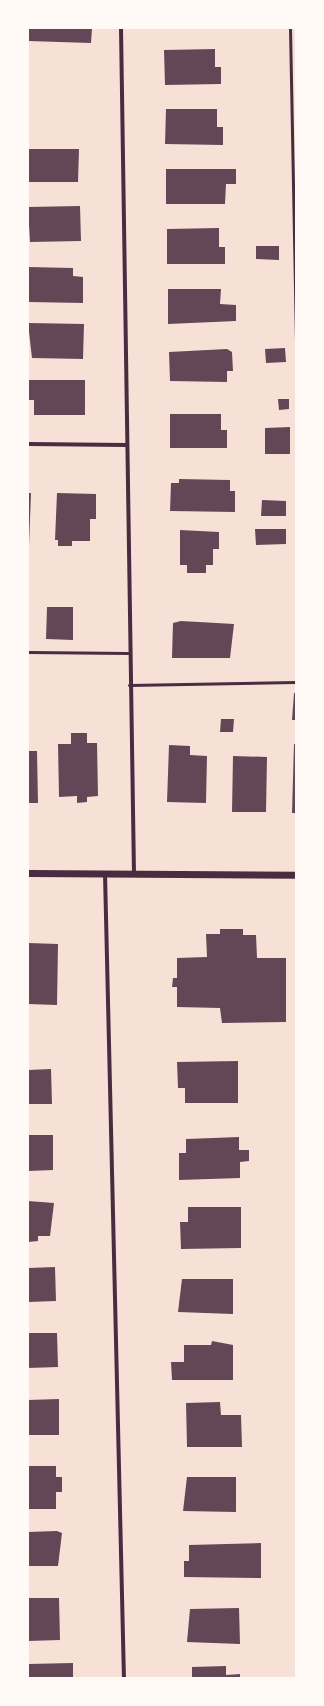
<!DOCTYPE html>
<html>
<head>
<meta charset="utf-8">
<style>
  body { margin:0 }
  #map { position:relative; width:324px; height:1706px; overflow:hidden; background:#f7e1d7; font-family:"Titillium Web",sans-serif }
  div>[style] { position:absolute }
  .building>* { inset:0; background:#644757 }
  .service>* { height:3px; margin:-1.5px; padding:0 1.5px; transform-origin:1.5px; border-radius:1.5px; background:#4a2c40 }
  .minor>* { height:4px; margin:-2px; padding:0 2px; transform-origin:2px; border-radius:2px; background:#4a2c40 }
  .tertiary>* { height:7px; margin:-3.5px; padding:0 3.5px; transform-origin:3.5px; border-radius:3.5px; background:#4a2c40 }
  span { translate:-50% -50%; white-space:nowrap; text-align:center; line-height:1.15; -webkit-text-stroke:4px #fffaf5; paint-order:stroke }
  .frame { position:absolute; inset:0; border:29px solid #fffaf5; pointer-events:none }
</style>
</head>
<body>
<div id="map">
  <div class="building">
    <div style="clip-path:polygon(28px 28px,92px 28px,91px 43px,28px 41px)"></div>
    <div style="clip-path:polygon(215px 49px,215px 67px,221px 67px,221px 84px,165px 85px,164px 50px)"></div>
    <div style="clip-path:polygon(166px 109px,217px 109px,217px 127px,223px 127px,223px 145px,165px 144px)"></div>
    <div style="clip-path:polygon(28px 149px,79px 149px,78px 182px,28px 182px)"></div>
    <div style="clip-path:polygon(166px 169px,236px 169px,236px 184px,226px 184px,225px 204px,166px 204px)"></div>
    <div style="clip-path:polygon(80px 206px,81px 241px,30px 242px,28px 207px)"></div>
    <div style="clip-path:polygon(219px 228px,219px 247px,225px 247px,225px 264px,167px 264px,167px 229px)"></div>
    <div style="clip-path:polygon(256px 246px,279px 246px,279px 260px,256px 259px)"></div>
    <div style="clip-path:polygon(28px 267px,73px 268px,73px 276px,83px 277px,83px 303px,29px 302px)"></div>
    <div style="clip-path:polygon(168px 289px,221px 289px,220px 304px,236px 305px,236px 321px,168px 324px)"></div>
    <div style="clip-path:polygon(28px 323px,84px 324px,83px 359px,32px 358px)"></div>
    <div style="clip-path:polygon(285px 348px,286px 362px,266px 363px,265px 349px)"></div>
    <div style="clip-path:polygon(227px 349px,232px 352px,233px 371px,227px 371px,227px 382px,170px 381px,169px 352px)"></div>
    <div style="clip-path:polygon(28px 380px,85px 380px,85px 415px,34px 415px,34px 400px,28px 400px)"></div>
    <div style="clip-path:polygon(278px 399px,289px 399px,289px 409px,279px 410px)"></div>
    <div style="clip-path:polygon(170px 414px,221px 414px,221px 430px,227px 430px,227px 448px,170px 448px)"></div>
    <div style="clip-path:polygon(290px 427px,290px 454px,265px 454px,265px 428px)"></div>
    <div style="clip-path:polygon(179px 479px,230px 480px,230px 491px,235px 491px,235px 512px,170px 511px,171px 483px,179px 483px)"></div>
    <div style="clip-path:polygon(28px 493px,31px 493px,29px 545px,28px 545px)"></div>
    <div style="clip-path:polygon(57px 493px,96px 494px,96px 519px,90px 519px,90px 541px,72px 541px,72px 546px,58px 546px,58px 540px,55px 540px)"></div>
    <div style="clip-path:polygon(262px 500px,286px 501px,286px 516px,261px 516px)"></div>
    <div style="clip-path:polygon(255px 529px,286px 529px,286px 544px,256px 545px)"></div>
    <div style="clip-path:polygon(180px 530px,219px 532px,219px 549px,213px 549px,213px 565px,206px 565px,206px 573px,187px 573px,187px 565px,180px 565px)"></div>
    <div style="clip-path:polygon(47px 607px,73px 607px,73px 640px,46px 639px)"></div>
    <div style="clip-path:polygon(181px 621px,234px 624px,230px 658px,172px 658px,173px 623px)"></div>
    <div style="clip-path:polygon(294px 693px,296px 693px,296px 720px,292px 720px)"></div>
    <div style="clip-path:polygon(221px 719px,234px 719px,233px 732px,220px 732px)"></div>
    <div style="clip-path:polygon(71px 733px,87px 733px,87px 743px,97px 743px,98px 796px,87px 797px,87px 802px,77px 803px,77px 796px,59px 797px,58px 744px,71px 744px)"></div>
    <div style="clip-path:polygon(294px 744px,296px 744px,296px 813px,292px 813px)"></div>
    <div style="clip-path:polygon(169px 745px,190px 746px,190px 755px,207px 756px,206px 803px,167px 802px)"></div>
    <div style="clip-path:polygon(28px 751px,37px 751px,38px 803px,28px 803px)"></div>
    <div style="clip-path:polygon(233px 756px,267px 757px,266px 812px,232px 812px)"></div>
    <div style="clip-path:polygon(220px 929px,243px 929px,243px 935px,256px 935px,257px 958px,286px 958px,286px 1022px,222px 1023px,220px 1008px,177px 1007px,177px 987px,172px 987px,173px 978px,177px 978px,177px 958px,207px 957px,206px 934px,220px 934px)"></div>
    <div style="clip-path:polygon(28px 943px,58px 944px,57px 1005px,28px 1004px)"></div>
    <div style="clip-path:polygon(238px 1061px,238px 1103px,185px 1103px,185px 1088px,178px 1088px,177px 1062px)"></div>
    <div style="clip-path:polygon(51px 1069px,52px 1104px,28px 1104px,28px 1070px)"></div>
    <div style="clip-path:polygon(28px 1135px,53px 1135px,53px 1170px,28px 1171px)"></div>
    <div style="clip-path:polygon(239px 1137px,239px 1150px,249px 1150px,249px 1161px,240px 1162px,240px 1178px,179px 1180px,179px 1153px,186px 1153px,186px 1139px)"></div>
    <div style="clip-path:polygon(28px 1201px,54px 1203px,50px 1236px,38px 1236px,38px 1241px,28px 1242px)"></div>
    <div style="clip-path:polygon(188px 1207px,241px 1207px,241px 1248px,181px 1249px,180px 1222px,188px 1222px)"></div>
    <div style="clip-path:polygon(55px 1267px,56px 1301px,28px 1302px,28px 1268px)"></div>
    <div style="clip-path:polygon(182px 1279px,233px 1279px,233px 1314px,178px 1312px)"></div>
    <div style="clip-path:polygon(28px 1333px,57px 1333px,58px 1367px,28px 1368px)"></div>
    <div style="clip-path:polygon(212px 1341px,233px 1345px,233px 1380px,172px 1380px,171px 1362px,184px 1362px,184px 1345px,211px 1345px)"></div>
    <div style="clip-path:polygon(59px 1399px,59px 1435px,28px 1435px,28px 1400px)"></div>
    <div style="clip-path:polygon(220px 1402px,221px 1415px,241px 1415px,242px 1447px,187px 1447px,186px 1403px)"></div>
    <div style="clip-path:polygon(28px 1466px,56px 1466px,56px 1477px,62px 1477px,62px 1492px,56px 1492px,56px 1509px,28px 1509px)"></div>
    <div style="clip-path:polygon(187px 1477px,236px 1477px,236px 1512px,183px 1511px)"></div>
    <div style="clip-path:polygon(57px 1531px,62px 1533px,58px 1566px,28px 1566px,28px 1532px)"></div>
    <div style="clip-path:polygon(261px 1543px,261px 1578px,184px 1577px,184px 1561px,189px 1561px,189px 1545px)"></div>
    <div style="clip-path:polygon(28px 1598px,59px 1598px,60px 1640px,28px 1641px)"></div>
    <div style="clip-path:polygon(239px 1608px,240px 1644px,187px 1642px,190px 1609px)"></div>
    <div style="clip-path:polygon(73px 1663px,73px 1678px,28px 1678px,28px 1664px)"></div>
    <div style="clip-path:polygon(226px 1666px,226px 1675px,240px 1674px,240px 1678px,192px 1678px,192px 1667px)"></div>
  </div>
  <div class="service">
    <div style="left:290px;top:28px;width:312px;rotate:88.9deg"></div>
    <div style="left:28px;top:652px;width:100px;rotate:0.6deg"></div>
    <div style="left:129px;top:685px;width:167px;rotate:-1deg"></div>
  </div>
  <div class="minor">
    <div style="left:121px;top:28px;width:846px;rotate:89.12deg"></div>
    <div style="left:28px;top:444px;width:99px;rotate:0.6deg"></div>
    <div style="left:105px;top:874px;width:804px;rotate:88.65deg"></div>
  </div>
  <div class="tertiary">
    <div style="left:28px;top:873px;width:268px;rotate:0.4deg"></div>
  </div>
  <div class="frame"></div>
</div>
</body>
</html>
